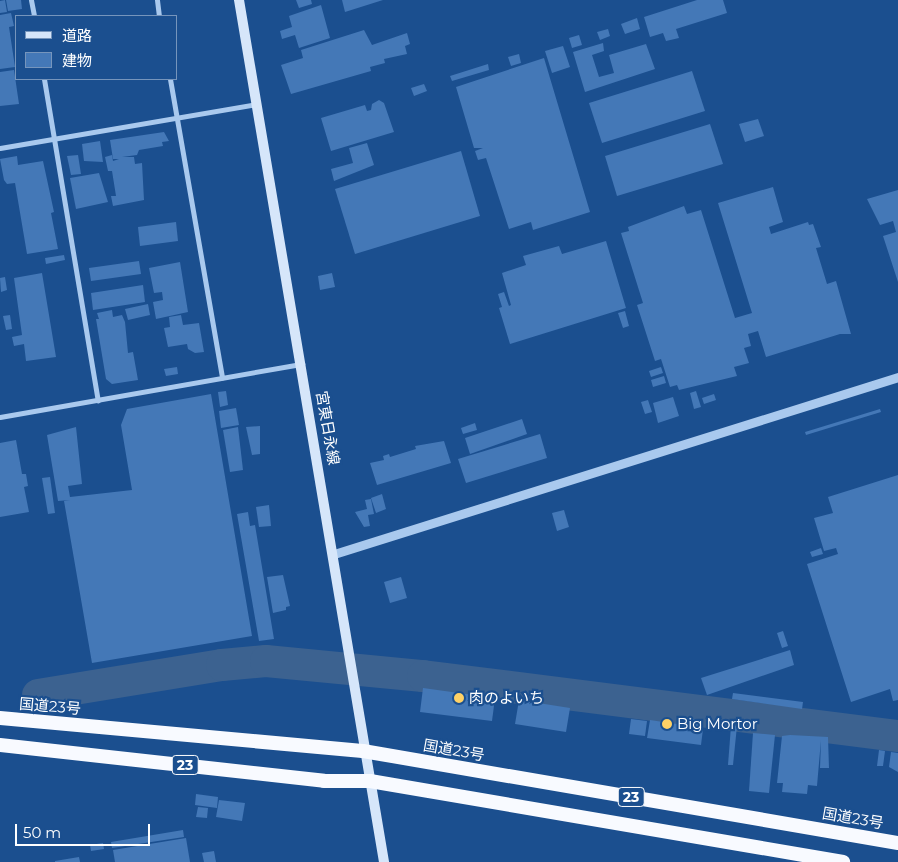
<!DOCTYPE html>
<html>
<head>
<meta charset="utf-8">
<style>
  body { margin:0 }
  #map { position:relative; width:898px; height:862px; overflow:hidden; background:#1b4f8f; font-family:Montserrat,"Noto Sans JP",sans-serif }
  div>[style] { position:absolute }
  .river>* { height:32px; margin:-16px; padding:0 16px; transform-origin:16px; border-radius:16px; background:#3c6290 }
  .building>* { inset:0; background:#4478b7 }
  .minor>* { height:5px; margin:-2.5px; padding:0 2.5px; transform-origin:2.5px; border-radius:2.5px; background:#a9c9ee }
  .tertiary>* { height:9px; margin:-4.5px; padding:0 4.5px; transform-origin:4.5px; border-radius:4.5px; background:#a9c9ee }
  .secondary>* { height:10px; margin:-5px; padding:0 5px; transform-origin:5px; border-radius:5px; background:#d6e6fa }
  .trunk>* { height:14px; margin:-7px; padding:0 7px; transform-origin:7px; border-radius:7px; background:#f8faff }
  .dots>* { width:14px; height:14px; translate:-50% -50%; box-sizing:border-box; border:2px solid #1b4f8f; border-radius:50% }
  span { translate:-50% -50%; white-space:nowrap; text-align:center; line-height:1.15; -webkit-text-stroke:4.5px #1b4f8f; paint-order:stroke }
  .shield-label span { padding:1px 4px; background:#1b4f8f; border:1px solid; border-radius:4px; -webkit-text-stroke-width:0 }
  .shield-label { font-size:14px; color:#fff; font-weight:700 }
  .street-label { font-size:15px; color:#fff }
  .poi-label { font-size:15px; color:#fff }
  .left { translate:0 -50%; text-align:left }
  .legend { position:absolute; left:15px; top:15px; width:162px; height:65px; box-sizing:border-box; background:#1b4f8f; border:1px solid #7695bc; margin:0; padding:6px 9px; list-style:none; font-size:15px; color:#fff }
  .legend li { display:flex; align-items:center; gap:10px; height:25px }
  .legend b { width:25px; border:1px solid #7695bc }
  .scale { position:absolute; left:15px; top:824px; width:135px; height:22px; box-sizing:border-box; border:2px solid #fff; border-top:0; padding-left:6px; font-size:15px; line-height:18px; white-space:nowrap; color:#fff; -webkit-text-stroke:4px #1b4f8f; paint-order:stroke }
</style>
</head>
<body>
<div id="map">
  <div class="river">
    <div style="left:38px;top:695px;width:186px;rotate:-9.3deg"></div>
    <div style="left:222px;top:665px;width:44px;rotate:-5.2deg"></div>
    <div style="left:266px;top:661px;width:158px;rotate:5.5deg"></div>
    <div style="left:423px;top:676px;width:479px;rotate:7.2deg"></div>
  </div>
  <div class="building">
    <div style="clip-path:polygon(5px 0,7px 12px,0 13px,0 1px)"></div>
    <div style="clip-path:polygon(6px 0,21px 0,22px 9px,8px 11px)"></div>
    <div style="clip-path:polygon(296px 0,311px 0,312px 4px,299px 8px)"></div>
    <div style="clip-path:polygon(342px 0,383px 0,345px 12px)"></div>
    <div style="clip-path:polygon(697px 0,723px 0,727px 13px,676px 29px,679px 38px,666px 41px,663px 33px,650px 37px,644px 17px)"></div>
    <div style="clip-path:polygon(321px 5px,330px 38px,299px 48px,295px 35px,282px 39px,280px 31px,292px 27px,289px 16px)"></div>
    <div style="clip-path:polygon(11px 13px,14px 26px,9px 27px,15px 67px,0 69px,0 15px)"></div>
    <div style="clip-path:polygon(637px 18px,640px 29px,625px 34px,621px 24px)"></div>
    <div style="clip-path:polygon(608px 29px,610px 36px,600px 40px,597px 32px)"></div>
    <div style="clip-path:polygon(364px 30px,372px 45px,407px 33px,410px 44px,405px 46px,407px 54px,384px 59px,385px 63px,370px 67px,371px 71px,291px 94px,281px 65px,303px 58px,301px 50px)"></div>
    <div style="clip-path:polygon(579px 35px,582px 45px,572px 48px,569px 38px)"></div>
    <div style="clip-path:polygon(603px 43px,604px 51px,592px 55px,599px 77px,614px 73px,609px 55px,646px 44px,655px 69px,585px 92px,573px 52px)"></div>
    <div style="clip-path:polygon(563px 46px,570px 67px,552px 73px,545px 51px)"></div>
    <div style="clip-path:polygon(519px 54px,521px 63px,511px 66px,508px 57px)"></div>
    <div style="clip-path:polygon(544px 58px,590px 212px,533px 230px,531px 222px,509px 229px,486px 158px,478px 160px,475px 151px,483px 148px,474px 148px,456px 87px)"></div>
    <div style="clip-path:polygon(488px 64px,489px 70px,452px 81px,450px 76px)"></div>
    <div style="clip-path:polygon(14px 70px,19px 104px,0 106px,0 72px)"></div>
    <div style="clip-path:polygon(692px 71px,705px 111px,602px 143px,589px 103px)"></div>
    <div style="clip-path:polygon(424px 84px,427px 91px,414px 96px,411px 88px)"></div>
    <div style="clip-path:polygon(379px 100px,384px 103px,394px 132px,331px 151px,321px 118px,365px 105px,367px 111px,371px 110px,372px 104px)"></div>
    <div style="clip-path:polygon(758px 119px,764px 136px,745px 142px,739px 124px)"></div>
    <div style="clip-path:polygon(710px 124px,723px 164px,617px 196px,605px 156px)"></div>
    <div style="clip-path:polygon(164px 132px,169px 141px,162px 142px,163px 146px,139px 150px,137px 155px,122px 157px,134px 157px,135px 164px,142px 163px,144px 200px,113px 206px,111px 196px,116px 196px,112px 171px,108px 171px,105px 157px,112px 155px,113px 161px,119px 159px,113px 159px,110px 140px)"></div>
    <div style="clip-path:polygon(100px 141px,103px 162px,84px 161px,82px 144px)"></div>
    <div style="clip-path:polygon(367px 143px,374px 165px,334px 181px,331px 169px,353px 163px,349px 148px)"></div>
    <div style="clip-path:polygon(461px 151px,480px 216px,355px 254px,335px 189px)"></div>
    <div style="clip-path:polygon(78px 155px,81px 174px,71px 175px,67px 156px)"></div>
    <div style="clip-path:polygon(17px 156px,18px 165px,43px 161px,54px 212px,51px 213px,58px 249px,27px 254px,15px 183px,7px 184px,4px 180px,0 159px)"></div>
    <div style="clip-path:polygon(99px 173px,108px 202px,76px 209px,70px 178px)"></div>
    <div style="clip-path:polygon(773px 187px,783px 222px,769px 227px,771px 234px,808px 222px,809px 225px,813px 224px,821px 247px,816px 248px,827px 284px,836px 281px,851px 334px,840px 334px,766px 357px,758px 331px,748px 334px,751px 346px,744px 348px,749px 363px,734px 367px,737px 376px,679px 390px,677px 385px,670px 387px,661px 359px,655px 361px,637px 305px,643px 303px,621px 233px,629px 231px,628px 227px,684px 206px,687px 214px,701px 210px,735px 318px,752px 313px,718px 203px)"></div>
    <div style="clip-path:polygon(898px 190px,898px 282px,883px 236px,896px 232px,893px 221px,880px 225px,867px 199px)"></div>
    <div style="clip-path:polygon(176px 222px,178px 241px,140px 246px,138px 227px)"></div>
    <div style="clip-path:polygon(606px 241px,626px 308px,510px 344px,499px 308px,502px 307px,498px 294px,504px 292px,509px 306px,511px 305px,502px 273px,526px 265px,523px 256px,559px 246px,562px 254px)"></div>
    <div style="clip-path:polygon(64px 255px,65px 260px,46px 264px,45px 258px)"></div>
    <div style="clip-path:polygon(139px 261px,141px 274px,91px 281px,89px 268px)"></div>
    <div style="clip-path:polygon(180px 262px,188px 312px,156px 319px,153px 302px,163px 300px,162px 292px,154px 293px,149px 268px)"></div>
    <div style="clip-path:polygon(42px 273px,56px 357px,26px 361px,24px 344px,14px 346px,12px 337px,22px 335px,14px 278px)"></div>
    <div style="clip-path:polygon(332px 273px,335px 287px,320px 290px,318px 276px)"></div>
    <div style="clip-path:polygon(5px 277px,7px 290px,1px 292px,0 278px)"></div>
    <div style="clip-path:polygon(143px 285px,145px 302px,93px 310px,91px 293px)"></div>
    <div style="clip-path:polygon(148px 304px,150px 315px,128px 320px,125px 309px)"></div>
    <div style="clip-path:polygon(112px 310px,113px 317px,122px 315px,125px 322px,128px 353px,133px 352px,138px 380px,112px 384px,106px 379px,96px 319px,99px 319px,97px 313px)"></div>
    <div style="clip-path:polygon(625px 311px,629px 326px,623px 328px,618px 313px)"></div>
    <div style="clip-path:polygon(10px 315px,12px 329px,6px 330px,3px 316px)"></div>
    <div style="clip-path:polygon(181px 315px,183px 325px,199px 323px,204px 352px,195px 353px,188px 349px,187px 344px,168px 347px,164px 328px,170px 327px,169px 317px)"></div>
    <div style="clip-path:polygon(177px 367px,178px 374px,166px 376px,164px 369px)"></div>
    <div style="clip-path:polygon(661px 367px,663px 373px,651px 377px,649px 371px)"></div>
    <div style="clip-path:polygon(664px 376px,666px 383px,653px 387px,651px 380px)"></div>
    <div style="clip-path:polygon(226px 391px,228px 405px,220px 407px,218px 392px)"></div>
    <div style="clip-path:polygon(696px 391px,701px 407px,694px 409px,690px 393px)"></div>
    <div style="clip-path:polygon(211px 394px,252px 636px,92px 663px,64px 501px,70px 500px,58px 501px,47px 435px,76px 427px,82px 484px,68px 486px,70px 497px,132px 490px,121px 425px,127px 409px)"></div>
    <div style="clip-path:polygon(714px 394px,716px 400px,704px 404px,702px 398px)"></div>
    <div style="clip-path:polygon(673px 397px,679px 416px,658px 423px,653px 403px)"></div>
    <div style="clip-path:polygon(648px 400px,652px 412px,645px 414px,641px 402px)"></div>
    <div style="clip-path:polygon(236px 408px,239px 425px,221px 428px,219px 411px)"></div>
    <div style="clip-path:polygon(880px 409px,881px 412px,806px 435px,805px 432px)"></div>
    <div style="clip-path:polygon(522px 419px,527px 434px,470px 454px,465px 438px)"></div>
    <div style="clip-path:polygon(475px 423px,477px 430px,463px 434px,461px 428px)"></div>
    <div style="clip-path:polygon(260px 426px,260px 454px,252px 455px,246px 427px)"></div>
    <div style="clip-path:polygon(238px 427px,243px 470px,230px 472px,223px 430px)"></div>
    <div style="clip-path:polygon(540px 434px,547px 458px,466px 483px,458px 459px)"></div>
    <div style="clip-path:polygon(16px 440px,22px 474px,26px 474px,28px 486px,24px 487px,29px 512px,0 517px,0 443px)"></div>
    <div style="clip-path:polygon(444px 441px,451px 463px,377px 485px,370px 463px,384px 460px,383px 456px,389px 454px,390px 457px,416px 449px,415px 446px)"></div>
    <div style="clip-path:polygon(898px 475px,898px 700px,893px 701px,890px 689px,851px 702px,807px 564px,838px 554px,836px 548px,824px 551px,814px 518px,833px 513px,828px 497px)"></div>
    <div style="clip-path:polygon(50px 477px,55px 513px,48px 514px,42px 478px)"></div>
    <div style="clip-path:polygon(382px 494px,386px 509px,376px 513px,371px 498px)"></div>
    <div style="clip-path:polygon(371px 499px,374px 514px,368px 515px,370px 526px,364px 527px,355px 512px,367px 509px,365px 500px)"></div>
    <div style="clip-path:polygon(269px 505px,271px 526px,259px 527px,256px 507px)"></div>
    <div style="clip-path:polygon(564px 510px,569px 527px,557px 531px,552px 513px)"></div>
    <div style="clip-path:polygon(248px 512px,250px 526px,255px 525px,274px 639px,259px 641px,237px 514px)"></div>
    <div style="clip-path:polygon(821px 548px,823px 554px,812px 557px,810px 552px)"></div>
    <div style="clip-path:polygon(283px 575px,290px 606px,286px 607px,286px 610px,273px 613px,267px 577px)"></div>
    <div style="clip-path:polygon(401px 577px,407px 598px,390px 603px,384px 582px)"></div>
    <div style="clip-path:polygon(783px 631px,788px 646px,782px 648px,777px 633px)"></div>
    <div style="clip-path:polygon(790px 650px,794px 665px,707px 695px,701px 678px)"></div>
    <div style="clip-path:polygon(423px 688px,495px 698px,492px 721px,420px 712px)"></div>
    <div style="clip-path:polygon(733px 693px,803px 702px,802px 709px,732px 699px)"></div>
    <div style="clip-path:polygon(519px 700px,570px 708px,566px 732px,515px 724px)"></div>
    <div style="clip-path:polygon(678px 716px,699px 720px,698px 729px,703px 729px,701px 745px,647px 738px,650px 720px,677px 724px)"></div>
    <div style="clip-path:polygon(631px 719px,647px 721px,645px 736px,629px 734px)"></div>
    <div style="clip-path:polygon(731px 726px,737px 726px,733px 765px,728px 765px)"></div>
    <div style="clip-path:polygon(753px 733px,775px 735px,769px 793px,749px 791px)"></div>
    <div style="clip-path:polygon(790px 735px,828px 737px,829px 768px,820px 768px,821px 740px,817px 786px,808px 785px,807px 794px,782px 792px,783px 783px,777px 783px,782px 736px)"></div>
    <div style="clip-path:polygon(879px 750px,885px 751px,883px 766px,877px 766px)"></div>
    <div style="clip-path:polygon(891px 752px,898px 753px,898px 772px,889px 767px)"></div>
    <div style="clip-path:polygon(196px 794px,218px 797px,217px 808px,195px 805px)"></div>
    <div style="clip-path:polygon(219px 800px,245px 803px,242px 821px,216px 817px)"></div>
    <div style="clip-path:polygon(198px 807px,208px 808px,207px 818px,196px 817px)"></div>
    <div style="clip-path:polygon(183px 830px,184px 837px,112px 848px,111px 842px)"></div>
    <div style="clip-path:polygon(186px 838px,190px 862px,115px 862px,113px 850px)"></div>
    <div style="clip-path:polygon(103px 843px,104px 849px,91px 851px,90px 845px)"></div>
    <div style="clip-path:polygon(214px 851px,216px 862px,204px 862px,202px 853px)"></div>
    <div style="clip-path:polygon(79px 857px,80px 862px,55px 862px,55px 861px)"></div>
  </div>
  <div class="minor">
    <div style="left:31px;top:0;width:16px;rotate:79deg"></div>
    <div style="left:157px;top:0;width:16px;rotate:83deg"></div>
    <div style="left:44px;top:79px;width:326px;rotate:80.5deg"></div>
    <div style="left:170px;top:79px;width:303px;rotate:80.1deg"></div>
    <div style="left:0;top:148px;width:261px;rotate:-9.7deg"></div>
    <div style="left:0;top:417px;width:307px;rotate:-10deg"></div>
  </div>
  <div class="tertiary">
    <div style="left:334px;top:554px;width:591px;rotate:-17.42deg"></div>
  </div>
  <div class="secondary">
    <div style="left:239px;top:0;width:874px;rotate:80.45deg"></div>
  </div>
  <div class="trunk">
    <div style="left:0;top:718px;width:364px;rotate:5.2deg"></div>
    <div style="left:363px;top:751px;width:543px;rotate:9.76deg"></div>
    <div style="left:0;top:745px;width:326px;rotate:6.3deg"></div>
    <div style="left:324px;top:781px;width:46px"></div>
    <div style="left:370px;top:781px;width:480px;rotate:9.7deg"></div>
  </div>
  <div class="dots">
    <div style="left:459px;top:698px;background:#ffd166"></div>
    <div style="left:667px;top:724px;background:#ffd166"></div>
  </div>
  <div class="shield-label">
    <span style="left:185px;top:765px">23</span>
    <span style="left:631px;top:797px">23</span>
  </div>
  <div class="street-label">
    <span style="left:328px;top:428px;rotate:80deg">宮東日永線</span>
    <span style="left:50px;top:706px;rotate:5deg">国道23号</span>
    <span style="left:454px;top:750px;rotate:10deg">国道23号</span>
    <span style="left:853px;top:818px;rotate:10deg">国道23号</span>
  </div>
  <div class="poi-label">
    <span class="left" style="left:469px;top:698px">肉のよいち</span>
    <span class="left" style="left:677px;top:724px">Big Mortor</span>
  </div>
  <ul class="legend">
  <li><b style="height:6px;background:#d6e6fa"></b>道路</li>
  <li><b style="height:14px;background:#4478b7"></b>建物</li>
  </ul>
  <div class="scale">50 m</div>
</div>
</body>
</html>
